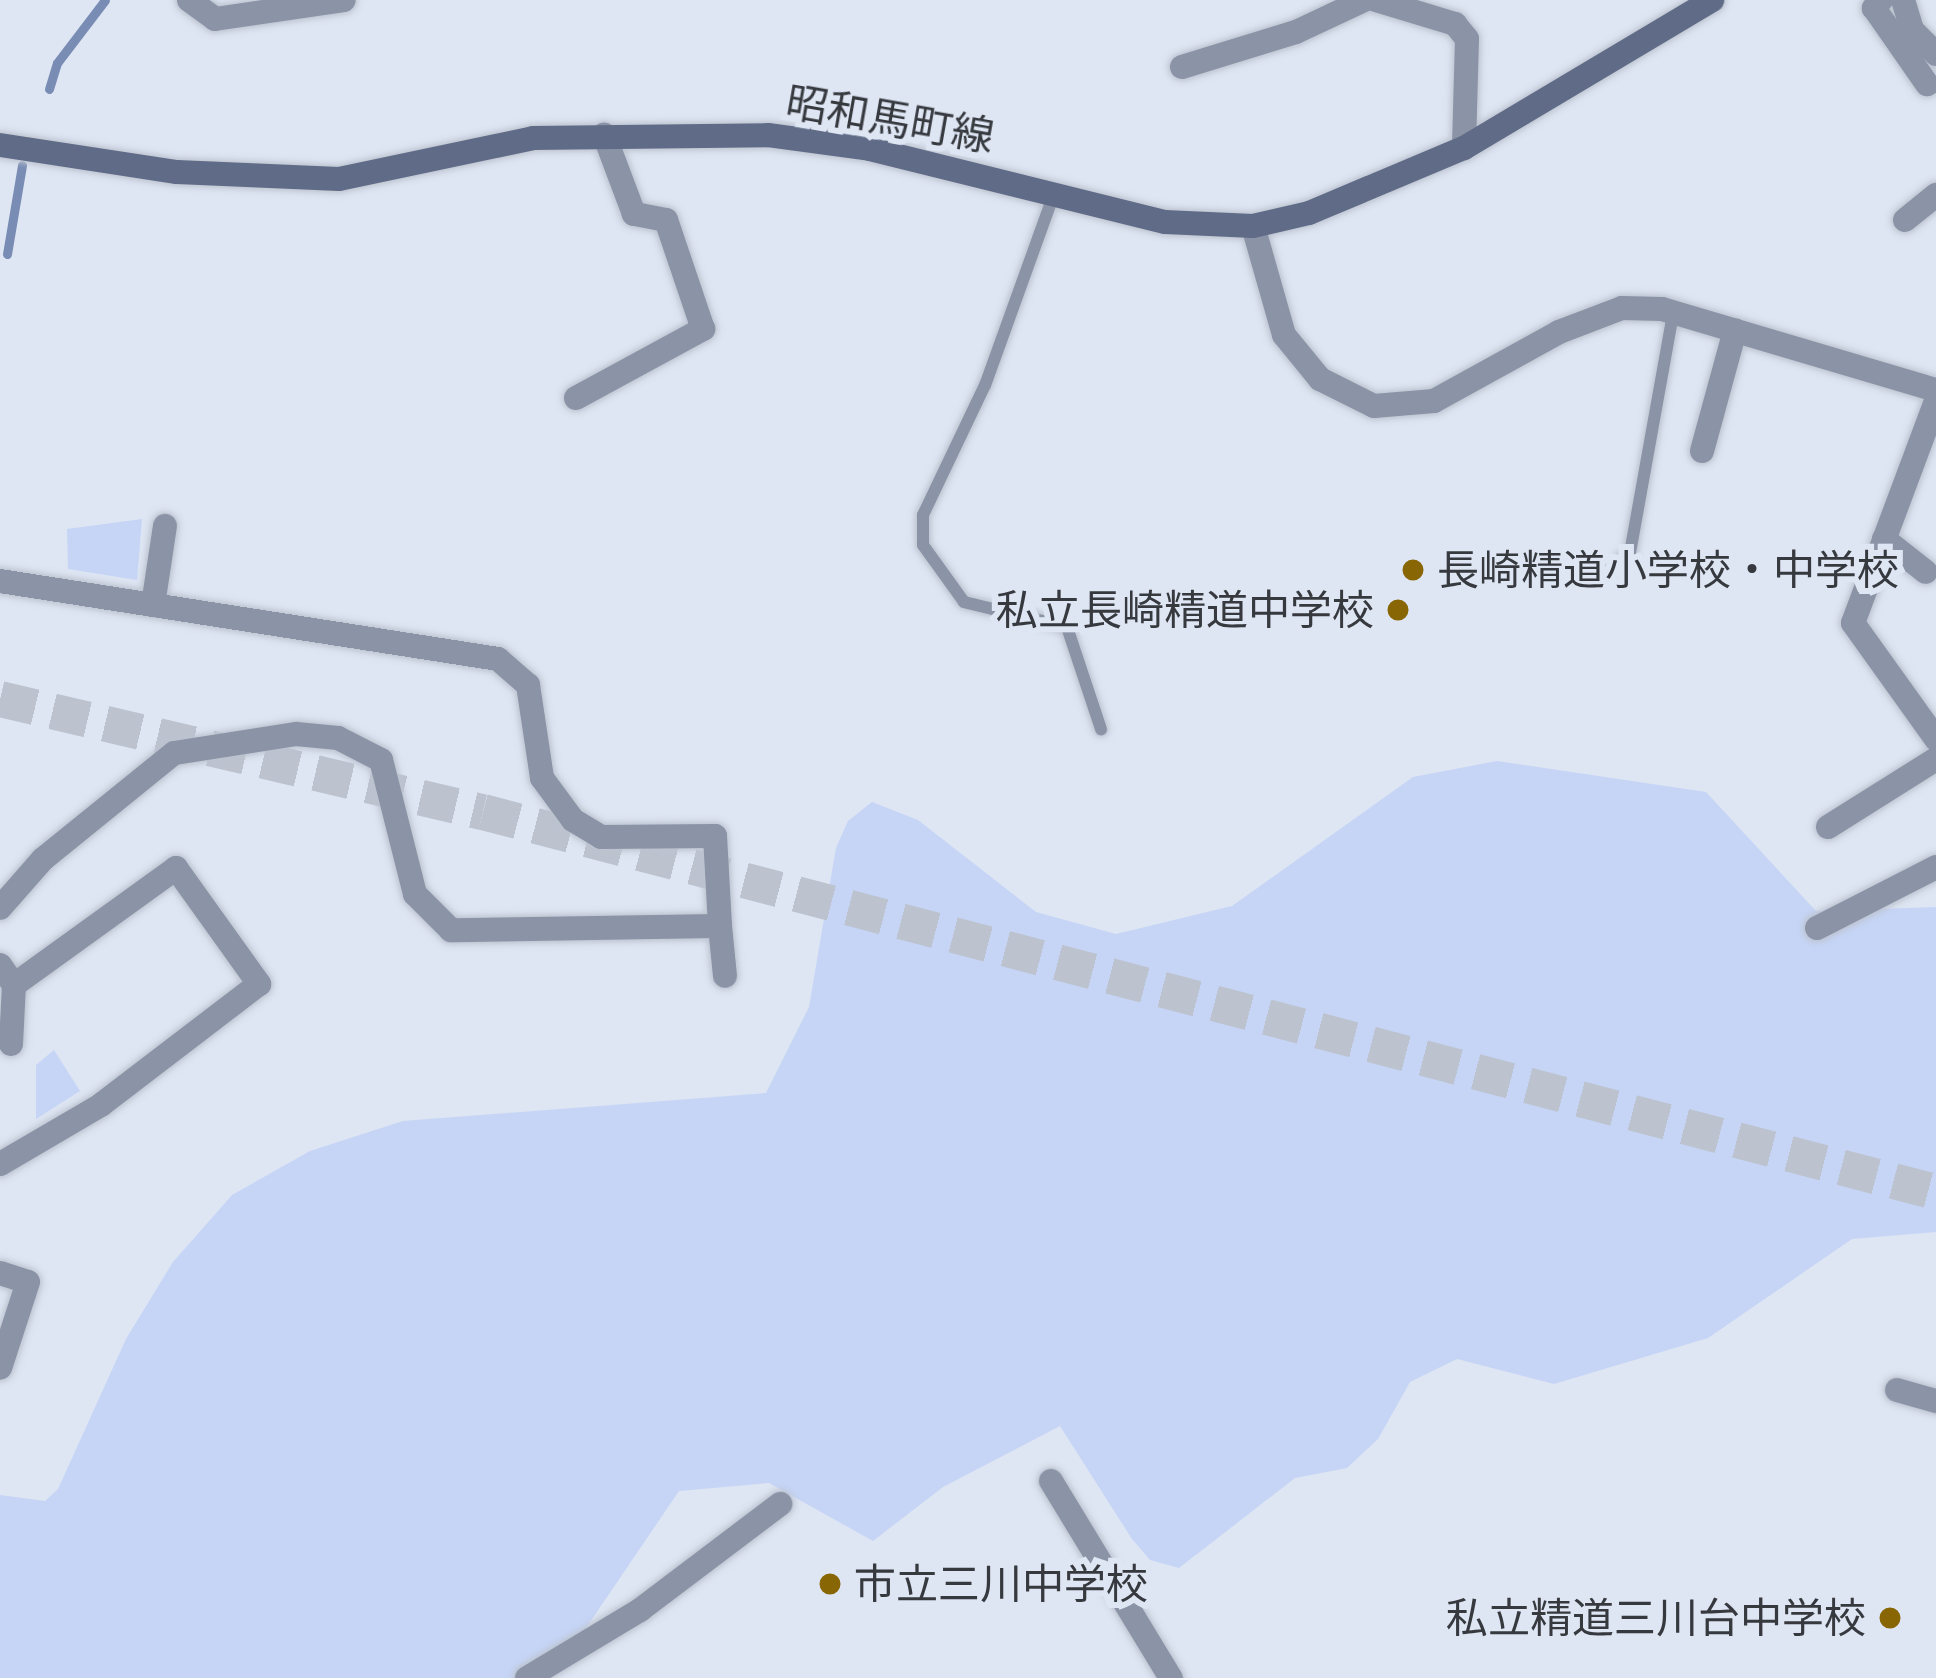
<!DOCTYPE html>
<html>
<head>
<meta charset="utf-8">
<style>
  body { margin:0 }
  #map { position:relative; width:1936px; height:1678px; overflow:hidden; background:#dee5f3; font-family:Cabin,"Noto Sans JP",sans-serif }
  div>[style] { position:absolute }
  .green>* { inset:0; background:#c6d5f6 }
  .stream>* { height:9px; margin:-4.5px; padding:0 4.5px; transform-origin:4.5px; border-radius:4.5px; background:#798cb4 }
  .motorway-tunnel>* { height:36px; margin-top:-18px; transform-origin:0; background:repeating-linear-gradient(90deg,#bcc3cf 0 36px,transparent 0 54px) }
  .roads { filter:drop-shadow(0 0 3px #bcc3cf) drop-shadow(0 0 3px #bcc3cf) }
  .service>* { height:12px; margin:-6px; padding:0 6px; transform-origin:6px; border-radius:6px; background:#8b93a6 }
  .minor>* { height:24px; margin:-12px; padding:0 12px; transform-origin:12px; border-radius:12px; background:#8b93a6 }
  .tertiary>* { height:24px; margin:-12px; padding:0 12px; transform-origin:12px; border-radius:12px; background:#8b93a6 }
  .secondary>* { height:24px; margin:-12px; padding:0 12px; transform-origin:12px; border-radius:12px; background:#606c87 }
  .dots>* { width:33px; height:33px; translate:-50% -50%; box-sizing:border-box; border:6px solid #dee5f3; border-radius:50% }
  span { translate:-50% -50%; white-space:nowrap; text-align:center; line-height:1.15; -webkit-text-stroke:12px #dee5f3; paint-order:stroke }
  .street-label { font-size:42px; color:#36393e }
  .poi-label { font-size:42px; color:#36393e }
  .left { translate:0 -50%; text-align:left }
  .right { translate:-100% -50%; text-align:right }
</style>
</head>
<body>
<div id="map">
  <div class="green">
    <div style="clip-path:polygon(142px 519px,137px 580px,68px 569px,67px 529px)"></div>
    <div style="clip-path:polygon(1497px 761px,1706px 792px,1816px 911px,1936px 907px,1936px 1232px,1852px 1239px,1708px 1338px,1554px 1384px,1457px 1359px,1410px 1382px,1378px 1439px,1347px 1468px,1295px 1478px,1179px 1568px,1150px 1560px,1132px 1539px,1060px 1426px,943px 1487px,873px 1541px,769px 1483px,679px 1491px,552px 1678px,0 1678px,0 1495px,45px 1501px,58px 1489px,126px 1339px,173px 1262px,232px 1195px,310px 1151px,403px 1121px,766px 1093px,809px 1007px,836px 848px,848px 821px,872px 802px,918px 820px,1036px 912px,1116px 934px,1232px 906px,1413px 777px)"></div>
    <div style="clip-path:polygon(54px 1050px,80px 1091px,36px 1119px,36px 1065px)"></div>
  </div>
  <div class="stream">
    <div style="left:49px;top:89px;width:27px;rotate:-73deg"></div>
    <div style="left:57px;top:63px;width:79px;rotate:-52.7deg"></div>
    <div style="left:7px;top:254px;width:90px;rotate:-80.4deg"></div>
  </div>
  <div class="motorway-tunnel">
    <div style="left:0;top:699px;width:496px;rotate:13.2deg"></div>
    <div style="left:483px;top:812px;width:1502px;rotate:14.66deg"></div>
  </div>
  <div class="roads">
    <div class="service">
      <div style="left:1055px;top:191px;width:206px;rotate:109.8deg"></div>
      <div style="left:985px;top:385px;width:144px;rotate:115.5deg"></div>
      <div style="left:923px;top:515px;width:30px;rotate:90deg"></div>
      <div style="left:923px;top:545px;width:70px;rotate:54.3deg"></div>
      <div style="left:964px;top:602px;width:106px;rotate:13.6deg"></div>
      <div style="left:1067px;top:627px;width:108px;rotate:71.6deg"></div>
      <div style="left:1571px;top:567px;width:36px;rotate:6deg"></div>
      <div style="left:1607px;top:571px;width:29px;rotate:-38deg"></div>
      <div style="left:1630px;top:553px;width:244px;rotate:-79.8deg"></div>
    </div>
    <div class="minor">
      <div style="left:189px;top:0;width:32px;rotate:36deg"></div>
      <div style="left:215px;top:19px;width:130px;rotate:-8.4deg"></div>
      <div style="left:1376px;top:0;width:83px;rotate:16.9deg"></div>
      <div style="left:1455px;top:24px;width:19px;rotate:51deg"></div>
      <div style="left:1467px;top:39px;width:109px;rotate:91.6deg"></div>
      <div style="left:1881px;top:0;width:11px;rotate:131deg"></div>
      <div style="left:1874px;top:8px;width:93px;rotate:55.1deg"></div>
      <div style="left:1903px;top:0;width:31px;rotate:73deg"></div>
      <div style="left:1912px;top:30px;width:34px;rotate:45deg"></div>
      <div style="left:1182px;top:67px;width:119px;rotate:-17.1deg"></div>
      <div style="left:1296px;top:32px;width:75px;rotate:-25.2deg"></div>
      <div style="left:1905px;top:220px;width:40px;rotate:-39deg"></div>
      <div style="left:576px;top:398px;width:145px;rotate:-28.5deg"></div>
      <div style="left:703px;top:329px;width:115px;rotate:-108.7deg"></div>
      <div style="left:666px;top:220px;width:33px;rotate:-169deg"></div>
      <div style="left:634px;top:214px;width:85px;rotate:-110.6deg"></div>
      <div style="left:1936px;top:401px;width:237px;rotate:110.5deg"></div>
      <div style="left:1853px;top:623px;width:143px;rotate:54.4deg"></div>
      <div style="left:1702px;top:451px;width:125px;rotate:-74.7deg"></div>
      <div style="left:1884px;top:539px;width:53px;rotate:38.2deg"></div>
      <div style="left:0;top:581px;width:504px;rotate:8.9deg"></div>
      <div style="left:498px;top:659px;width:40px;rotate:41deg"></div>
      <div style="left:528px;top:685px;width:94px;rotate:81.4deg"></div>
      <div style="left:542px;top:778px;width:52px;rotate:53.6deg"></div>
      <div style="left:573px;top:820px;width:33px;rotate:31deg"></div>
      <div style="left:601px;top:837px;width:114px;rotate:-0.5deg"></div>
      <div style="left:715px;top:836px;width:90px;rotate:86.8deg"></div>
      <div style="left:720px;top:926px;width:269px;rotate:179.1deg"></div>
      <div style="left:451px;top:930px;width:51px;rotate:-135deg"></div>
      <div style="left:415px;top:894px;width:138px;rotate:-104.2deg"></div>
      <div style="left:381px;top:760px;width:48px;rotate:-152.9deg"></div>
      <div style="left:338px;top:738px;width:42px;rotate:-174.6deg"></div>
      <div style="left:296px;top:734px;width:123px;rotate:171.1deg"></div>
      <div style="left:174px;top:753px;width:169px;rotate:141deg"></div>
      <div style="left:43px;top:859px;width:65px;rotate:131.3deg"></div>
      <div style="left:153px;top:605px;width:80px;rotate:-81.4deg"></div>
      <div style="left:1828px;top:827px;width:128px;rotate:-32.2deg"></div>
      <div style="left:720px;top:926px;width:50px;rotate:84.3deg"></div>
      <div style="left:1817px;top:928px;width:134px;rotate:-27.1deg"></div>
      <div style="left:0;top:965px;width:24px;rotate:55deg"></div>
      <div style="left:14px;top:985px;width:200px;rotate:-35.8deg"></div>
      <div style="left:176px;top:868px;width:143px;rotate:54.4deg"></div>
      <div style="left:259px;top:984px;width:199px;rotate:142.6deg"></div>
      <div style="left:101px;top:1105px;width:117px;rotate:149.7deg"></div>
      <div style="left:11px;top:1044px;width:59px;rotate:-87.1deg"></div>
      <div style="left:0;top:1273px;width:29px;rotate:18deg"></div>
      <div style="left:28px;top:1282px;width:90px;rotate:108deg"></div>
      <div style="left:1897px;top:1390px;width:41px;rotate:15.8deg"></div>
      <div style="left:1051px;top:1481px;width:231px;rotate:58.7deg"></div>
      <div style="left:527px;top:1678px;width:132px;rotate:-31deg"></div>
      <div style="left:640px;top:1610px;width:176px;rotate:-37.1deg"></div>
    </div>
    <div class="tertiary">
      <div style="left:1253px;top:226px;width:113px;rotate:74.1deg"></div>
      <div style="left:1284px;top:335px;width:57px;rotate:50.7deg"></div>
      <div style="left:1320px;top:379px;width:60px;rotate:26.6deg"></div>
      <div style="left:1374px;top:406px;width:60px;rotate:-4.8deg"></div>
      <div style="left:1434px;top:401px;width:143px;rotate:-28.9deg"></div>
      <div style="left:1559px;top:332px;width:67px;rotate:-20.9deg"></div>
      <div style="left:1622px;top:308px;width:40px;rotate:1.4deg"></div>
      <div style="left:1662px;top:309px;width:286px;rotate:16.5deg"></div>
    </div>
    <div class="secondary">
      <div style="left:0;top:145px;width:179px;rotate:8.7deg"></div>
      <div style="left:177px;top:172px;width:162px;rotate:2.5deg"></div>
      <div style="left:339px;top:179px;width:198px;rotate:-11.9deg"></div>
      <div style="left:533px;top:138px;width:235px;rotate:-0.7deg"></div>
      <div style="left:768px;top:135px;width:103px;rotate:7.8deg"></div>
      <div style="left:870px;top:149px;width:304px;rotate:13.9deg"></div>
      <div style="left:1165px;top:222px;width:88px;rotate:2.6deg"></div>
      <div style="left:1253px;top:226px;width:57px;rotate:-13.1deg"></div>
      <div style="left:1309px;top:213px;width:168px;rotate:-22.8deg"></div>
      <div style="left:1464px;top:148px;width:289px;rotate:-30.8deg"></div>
    </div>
  </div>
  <div class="dots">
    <div style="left:1413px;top:570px;background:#886603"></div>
    <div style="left:1398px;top:610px;background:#886603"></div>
    <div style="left:830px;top:1584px;background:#886603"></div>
    <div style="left:1890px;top:1618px;background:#886603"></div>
  </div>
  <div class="street-label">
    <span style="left:890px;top:119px;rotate:10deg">昭和馬町線</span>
  </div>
  <div class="poi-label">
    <span class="left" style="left:1437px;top:570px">長崎精道小学校・中学校</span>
    <span class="right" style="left:1374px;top:610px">私立長崎精道中学校</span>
    <span class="left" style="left:854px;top:1584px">市立三川中学校</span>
    <span class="right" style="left:1866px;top:1618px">私立精道三川台中学校</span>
  </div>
</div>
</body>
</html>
